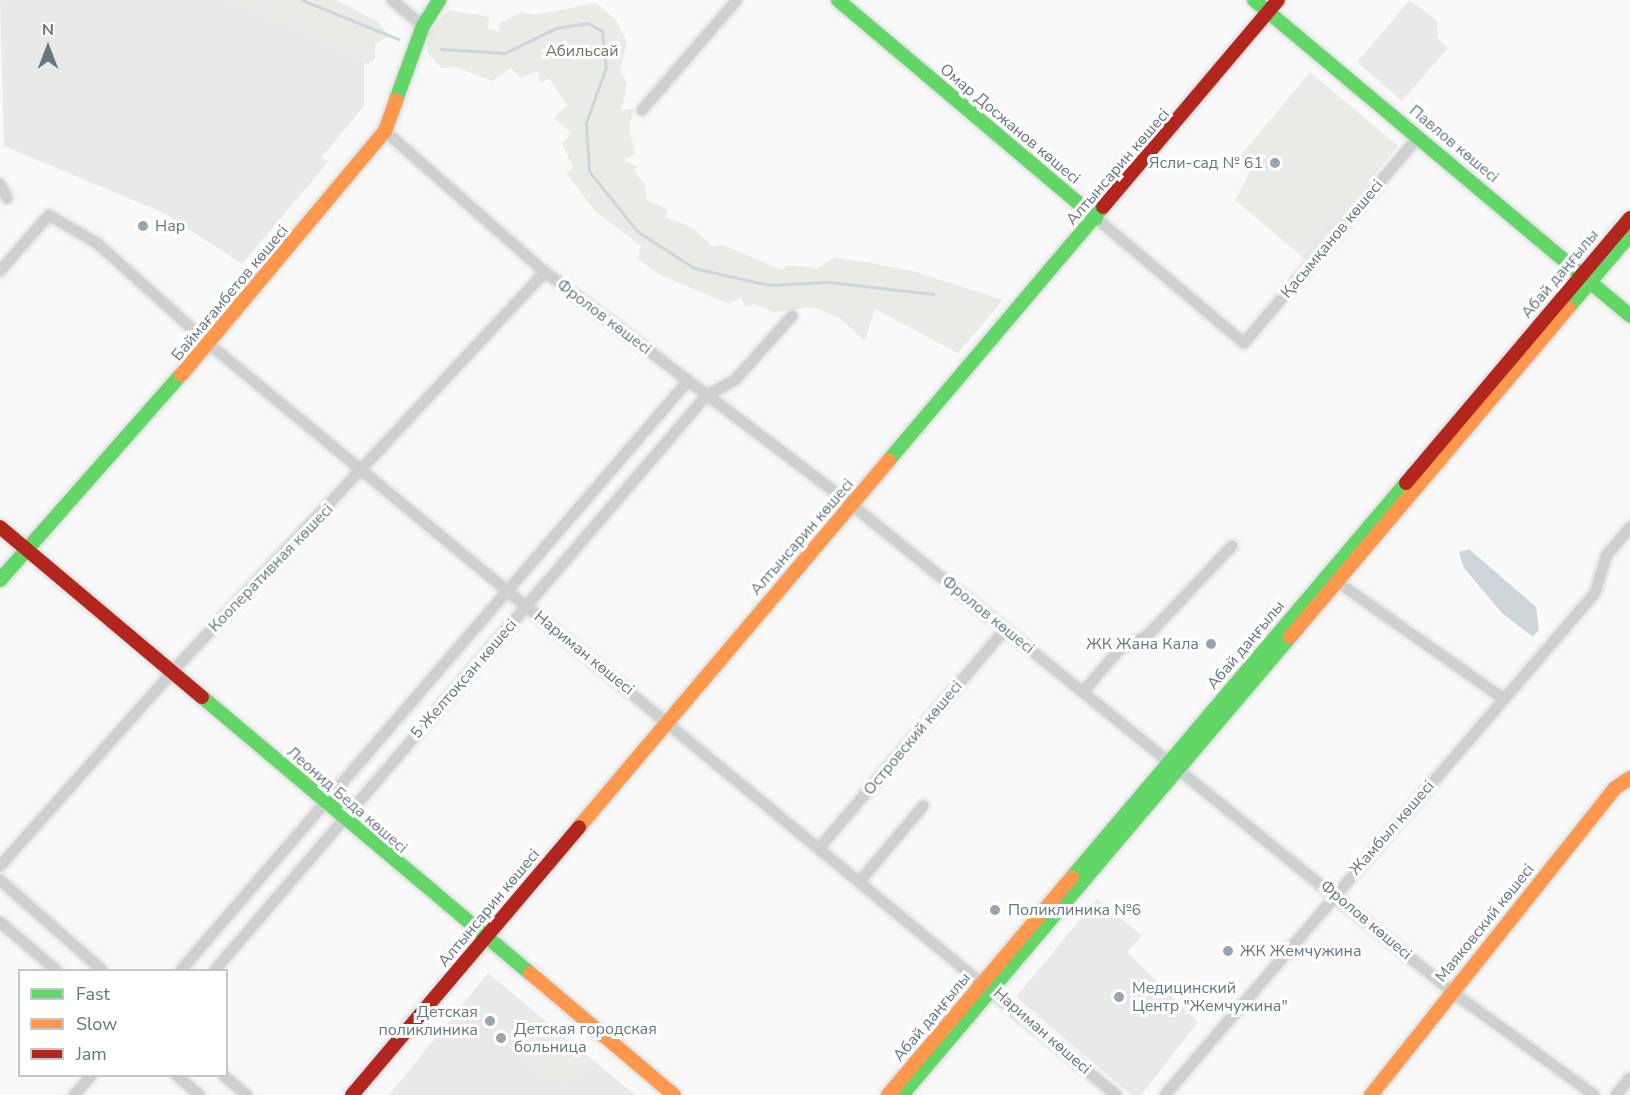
<!DOCTYPE html>
<html>
<head>
<meta charset="utf-8">
<style>
  body { margin:0 }
  #map { position:relative; width:1630px; height:1095px; overflow:hidden; background:#f9f9f9; font-family:"Nunito Sans",sans-serif }
  div>[style] { position:absolute }
  .built>* { inset:0; background:#e8e9e9 }
  .green>* { inset:0; background:#e8ebe6 }
  .water>* { inset:0; background:#ced6d9 }
  .stream>* { height:3px; margin:-1.5px; padding:0 1.5px; transform-origin:1.5px; border-radius:1.5px; background:#ced6d9 }
  .roads { filter:drop-shadow(0 0 2px #d5d6d7) drop-shadow(0 0 2px #d5d6d7) }
  .street>* { height:10px; margin:-5px; padding:0 5px; transform-origin:5px; border-radius:5px; background:#cecfd0 }
  .fast>* { height:14px; margin:-7px; padding:0 7px; transform-origin:7px; border-radius:7px; background:#63d668 }
  .slow>* { height:14px; margin:-7px; padding:0 7px; transform-origin:7px; border-radius:7px; background:#ff974d }
  .jam>* { height:14px; margin:-7px; padding:0 7px; transform-origin:7px; border-radius:7px; background:#b3261e }
  .dots>* { width:16px; height:16px; translate:-50% -50%; box-sizing:border-box; border:3px solid #fff; border-radius:50% }
  span { translate:-50% -50%; white-space:nowrap; text-align:center; line-height:1.15; -webkit-text-stroke:6px #fff; paint-order:stroke }
  .park-label { font-size:16px; color:#687a64 }
  .street-label { font-size:16px; color:#657683 }
  .poi-label { font-size:16px; color:#657683 }
  .right { translate:-100% -50%; text-align:right }
  .left { translate:0 -50%; text-align:left }
  .legend { position:absolute; left:18px; top:969px; width:210px; height:108px; box-sizing:border-box; background:#fff; border:2px solid #c1c8cd; margin:0; padding:8px 10px; list-style:none; font-size:18px; color:#657683 }
  .legend li { display:flex; align-items:center; gap:12px; height:30px }
  .legend b { width:30px; border:2px solid #c1c8cd }
  .north { position:absolute; left:18px; top:18px; width:60px; height:60px; -webkit-text-stroke:4px #fff; paint-order:stroke; rotate:0deg; font-size:16px; font-weight:700; line-height:24px; text-align:center; color:#657683 }
  .north::after { content:''; display:block; margin:auto; width:21px; height:27px; background:#657683; clip-path:polygon(50% 0,100% 100%,50% 72%,0 100%) }
</style>
</head>
<body>
<div id="map">
  <div class="built">
    <div style="clip-path:polygon(0 0,226px 0,316px 36px,364px 62px,364px 106px,321px 158px,329px 161px,242px 264px,164px 213px,4px 146px)"></div>
    <div style="clip-path:polygon(1410px 0,1437px 21px,1438px 38px,1448px 48px,1402px 101px,1357px 62px)"></div>
    <div style="clip-path:polygon(1097px 899px,1142px 936px,1127px 952px,1198px 1022px,1141px 1095px,1131px 1095px,1016px 997px)"></div>
    <div style="clip-path:polygon(488px 973px,635px 1095px,389px 1095px)"></div>
  </div>
  <div class="green">
    <div style="clip-path:polygon(226px 0,336px 0,377px 21px,389px 36px,375px 44px,375px 59px,368px 64px,316px 36px)"></div>
    <div style="clip-path:polygon(596px 3px,616px 20px,627px 42px,620px 71px,627px 83px,621px 110px,634px 109px,629px 126px,635px 154px,624px 160px,638px 167px,633px 170px,645px 185px,647px 200px,668px 210px,665px 217px,693px 228px,713px 247px,723px 245px,782px 270px,787px 265px,818px 268px,834px 258px,859px 261px,916px 272px,1003px 300px,958px 353px,875px 309px,865px 341px,841px 319px,813px 307px,773px 312px,754px 304px,745px 307px,741px 298px,729px 304px,658px 274px,638px 259px,641px 246px,595px 211px,567px 174px,573px 167px,562px 144px,571px 133px,554px 118px,567px 105px,549px 78px,540px 83px,538px 71px,521px 78px,511px 68px,492px 81px,456px 67px,441px 68px,427px 52px,428px 35px,448px 10px,489px 17px,488px 29px,499px 32px,500px 23px,522px 12px,535px 15px)"></div>
    <div style="clip-path:polygon(1310px 72px,1398px 146px,1305px 259px,1235px 200px,1250px 172px,1237px 160px)"></div>
    <div style="clip-path:polygon(533px 1015px,592px 1064px,584px 1075px,564px 1083px,544px 1079px,528px 1066px,520px 1047px,523px 1026px)"></div>
  </div>
  <div class="water">
    <div style="clip-path:polygon(1469px 549px,1536px 607px,1539px 630px,1533px 637px,1502px 613px,1464px 568px,1459px 552px)"></div>
  </div>
  <div class="stream">
    <div style="left:302px;top:0;width:104px;rotate:22.1deg"></div>
    <div style="left:441px;top:49px;width:64px;rotate:3.6deg"></div>
    <div style="left:505px;top:53px;width:57px;rotate:-26.1deg"></div>
    <div style="left:556px;top:28px;width:32px;rotate:-9deg"></div>
    <div style="left:588px;top:23px;width:16px;rotate:30deg"></div>
    <div style="left:602px;top:31px;width:36px;rotate:84deg"></div>
    <div style="left:606px;top:67px;width:59px;rotate:109.7deg"></div>
    <div style="left:586px;top:123px;width:48px;rotate:86.4deg"></div>
    <div style="left:589px;top:171px;width:77px;rotate:51.3deg"></div>
    <div style="left:637px;top:231px;width:68px;rotate:33deg"></div>
    <div style="left:694px;top:268px;width:77px;rotate:12.8deg"></div>
    <div style="left:769px;top:285px;width:59px;rotate:-2.9deg"></div>
    <div style="left:828px;top:282px;width:106px;rotate:6.5deg"></div>
  </div>
  <div class="roads">
    <div class="street">
      <div style="left:392px;top:0;width:40px;rotate:40deg"></div>
      <div style="left:642px;top:110px;width:145px;rotate:-49.2deg"></div>
      <div style="left:385px;top:131px;width:213px;rotate:41.4deg"></div>
      <div style="left:545px;top:272px;width:385px;rotate:37.2deg"></div>
      <div style="left:852px;top:505px;width:771px;rotate:39.05deg"></div>
      <div style="left:1451px;top:991px;width:177px;rotate:36deg"></div>
      <div style="left:0;top:184px;width:16px;rotate:63deg"></div>
      <div style="left:1096px;top:218px;width:194px;rotate:40.2deg"></div>
      <div style="left:1244px;top:343px;width:271px;rotate:-49.8deg"></div>
      <div style="left:0;top:271px;width:74px;rotate:-48.8deg"></div>
      <div style="left:49px;top:215px;width:57px;rotate:30.6deg"></div>
      <div style="left:98px;top:244px;width:149px;rotate:42deg"></div>
      <div style="left:209px;top:344px;width:1178px;rotate:39.62deg"></div>
      <div style="left:1336px;top:581px;width:205px;rotate:35.1deg"></div>
      <div style="left:1083px;top:692px;width:57px;rotate:-49.3deg"></div>
      <div style="left:1120px;top:649px;width:30px;rotate:-26deg"></div>
      <div style="left:1147px;top:636px;width:124px;rotate:-46.6deg"></div>
      <div style="left:820px;top:847px;width:285px;rotate:-49.6deg"></div>
      <div style="left:0;top:866px;width:259px;rotate:-48.4deg"></div>
      <div style="left:172px;top:672px;width:547px;rotate:-47deg"></div>
      <div style="left:0;top:880px;width:136px;rotate:41.4deg"></div>
      <div style="left:861px;top:880px;width:97px;rotate:-50deg"></div>
      <div style="left:0;top:922px;width:74px;rotate:40.6deg"></div>
      <div style="left:181px;top:970px;width:777px;rotate:-49.28deg"></div>
      <div style="left:215px;top:970px;width:757px;rotate:-49.45deg"></div>
      <div style="left:707px;top:395px;width:32px;rotate:-28deg"></div>
      <div style="left:735px;top:380px;width:86px;rotate:-48.3deg"></div>
      <div style="left:177px;top:1076px;width:30px;rotate:40deg"></div>
      <div style="left:224px;top:1076px;width:30px;rotate:40deg"></div>
      <div style="left:74px;top:1095px;width:25px;rotate:-48deg"></div>
      <div style="left:1165px;top:1095px;width:661px;rotate:-49.42deg"></div>
      <div style="left:1595px;top:593px;width:39px;rotate:-73deg"></div>
      <div style="left:1606px;top:556px;width:38px;rotate:-50deg"></div>
      <div style="left:1616px;top:1095px;width:22px;rotate:-51deg"></div>
    </div>
    <div class="fast">
      <div style="left:838px;top:0;width:338px;rotate:40.2deg"></div>
      <div style="left:1254px;top:0;width:491px;rotate:40deg"></div>
      <div style="left:396px;top:100px;width:79px;rotate:-70deg"></div>
      <div style="left:423px;top:26px;width:31px;rotate:-58deg"></div>
      <div style="left:1568px;top:308px;width:96px;rotate:-49.7deg"></div>
      <div style="left:889px;top:460px;width:331px;rotate:-49.8deg"></div>
      <div style="left:0;top:580px;width:273px;rotate:-48.6deg"></div>
      <div style="left:202px;top:697px;width:429px;rotate:40.1deg"></div>
      <div style="left:1072px;top:877px;width:517px;rotate:-49.71deg"></div>
      <div style="left:902px;top:1095px;width:600px;rotate:-49.73deg"></div>
    </div>
    <div class="slow">
      <div style="left:181px;top:375px;width:318px;rotate:-50.1deg"></div>
      <div style="left:385px;top:131px;width:33px;rotate:-70deg"></div>
      <div style="left:1290px;top:637px;width:431px;rotate:-49.8deg"></div>
      <div style="left:579px;top:827px;width:480px;rotate:-49.8deg"></div>
      <div style="left:530px;top:973px;width:189px;rotate:40.3deg"></div>
      <div style="left:888px;top:1095px;width:285px;rotate:-49.8deg"></div>
      <div style="left:1371px;top:1095px;width:392px;rotate:-51.5deg"></div>
      <div style="left:1615px;top:788px;width:18px;rotate:-34deg"></div>
    </div>
    <div class="jam">
      <div style="left:1103px;top:207px;width:271px;rotate:-49.8deg"></div>
      <div style="left:1406px;top:483px;width:347px;rotate:-49.8deg"></div>
      <div style="left:0;top:527px;width:264px;rotate:40.1deg"></div>
      <div style="left:352px;top:1095px;width:351px;rotate:-49.7deg"></div>
    </div>
  </div>
  <div class="dots">
    <div style="left:1275px;top:163px;background:#99a4ac"></div>
    <div style="left:143px;top:226px;background:#99a4ac"></div>
    <div style="left:1211px;top:644px;background:#99a4ac"></div>
    <div style="left:995px;top:910px;background:#99a4ac"></div>
    <div style="left:1228px;top:951px;background:#99a4ac"></div>
    <div style="left:1119px;top:997px;background:#99a4ac"></div>
    <div style="left:490px;top:1021px;background:#99a4ac"></div>
    <div style="left:501px;top:1038px;background:#99a4ac"></div>
  </div>
  <div class="park-label">
    <span style="left:582px;top:51px">Абильсай</span>
  </div>
  <div class="street-label">
    <span style="left:1010px;top:124px;rotate:40deg">Омар Досжанов көшесі</span>
    <span style="left:1454px;top:144px;rotate:40deg">Павлов көшесі</span>
    <span style="left:1118px;top:167px;rotate:-49deg">Алтынсарин көшесі</span>
    <span style="left:1332px;top:239px;rotate:-50deg">Қасымқанов көшесі</span>
    <span style="left:1560px;top:274px;rotate:-50deg">Абай даңғылы</span>
    <span style="left:230px;top:293px;rotate:-50deg">Баймағамбетов көшесі</span>
    <span style="left:604px;top:317px;rotate:37deg">Фролов көшесі</span>
    <span style="left:802px;top:537px;rotate:-49deg">Алтынсарин көшесі</span>
    <span style="left:271px;top:568px;rotate:-46deg">Кооперативная көшесі</span>
    <span style="left:988px;top:615px;rotate:39deg">Фролов көшесі</span>
    <span style="left:1246px;top:645px;rotate:-50deg">Абай даңғылы</span>
    <span style="left:584px;top:653px;rotate:39deg">Нариман көшесі</span>
    <span style="left:464px;top:679px;rotate:-49deg">5 Желтоқсан көшесі</span>
    <span style="left:913px;top:738px;rotate:-50deg">Островский көшесі</span>
    <span style="left:347px;top:800px;rotate:41deg">Леонид Беда көшесі</span>
    <span style="left:1392px;top:828px;rotate:-49deg">Жамбыл көшесі</span>
    <span style="left:489px;top:908px;rotate:-50deg">Алтынсарин көшесі</span>
    <span style="left:1366px;top:920px;rotate:40deg">Фролов көшесі</span>
    <span style="left:1485px;top:923px;rotate:-51deg">Маяковский көшесі</span>
    <span style="left:932px;top:1017px;rotate:-50deg">Абай даңғылы</span>
    <span style="left:1042px;top:1031px;rotate:41deg">Нариман көшесі</span>
  </div>
  <div class="poi-label">
    <span class="right" style="left:1263px;top:163px">Ясли-сад № 61</span>
    <span class="left" style="left:155px;top:226px">Нар</span>
    <span class="right" style="left:1199px;top:644px">ЖК Жана Кала</span>
    <span class="left" style="left:1008px;top:910px">Поликлиника №6</span>
    <span class="left" style="left:1240px;top:951px">ЖК Жемчужина</span>
    <span class="left" style="left:1132px;top:997px">Медицинский<br>Центр "Жемчужина"</span>
    <span class="right" style="left:478px;top:1021px">Детская<br>поликлиника</span>
    <span class="left" style="left:514px;top:1038px">Детская городская<br>больница</span>
  </div>
  <ul class="legend">
  <li><b style="height:8px;background:#63d668"></b>Fast</li>
  <li><b style="height:8px;background:#ff974d"></b>Slow</li>
  <li><b style="height:8px;background:#b3261e"></b>Jam</li>
  </ul>
  <div class="north">N</div>
</div>
</body>
</html>
